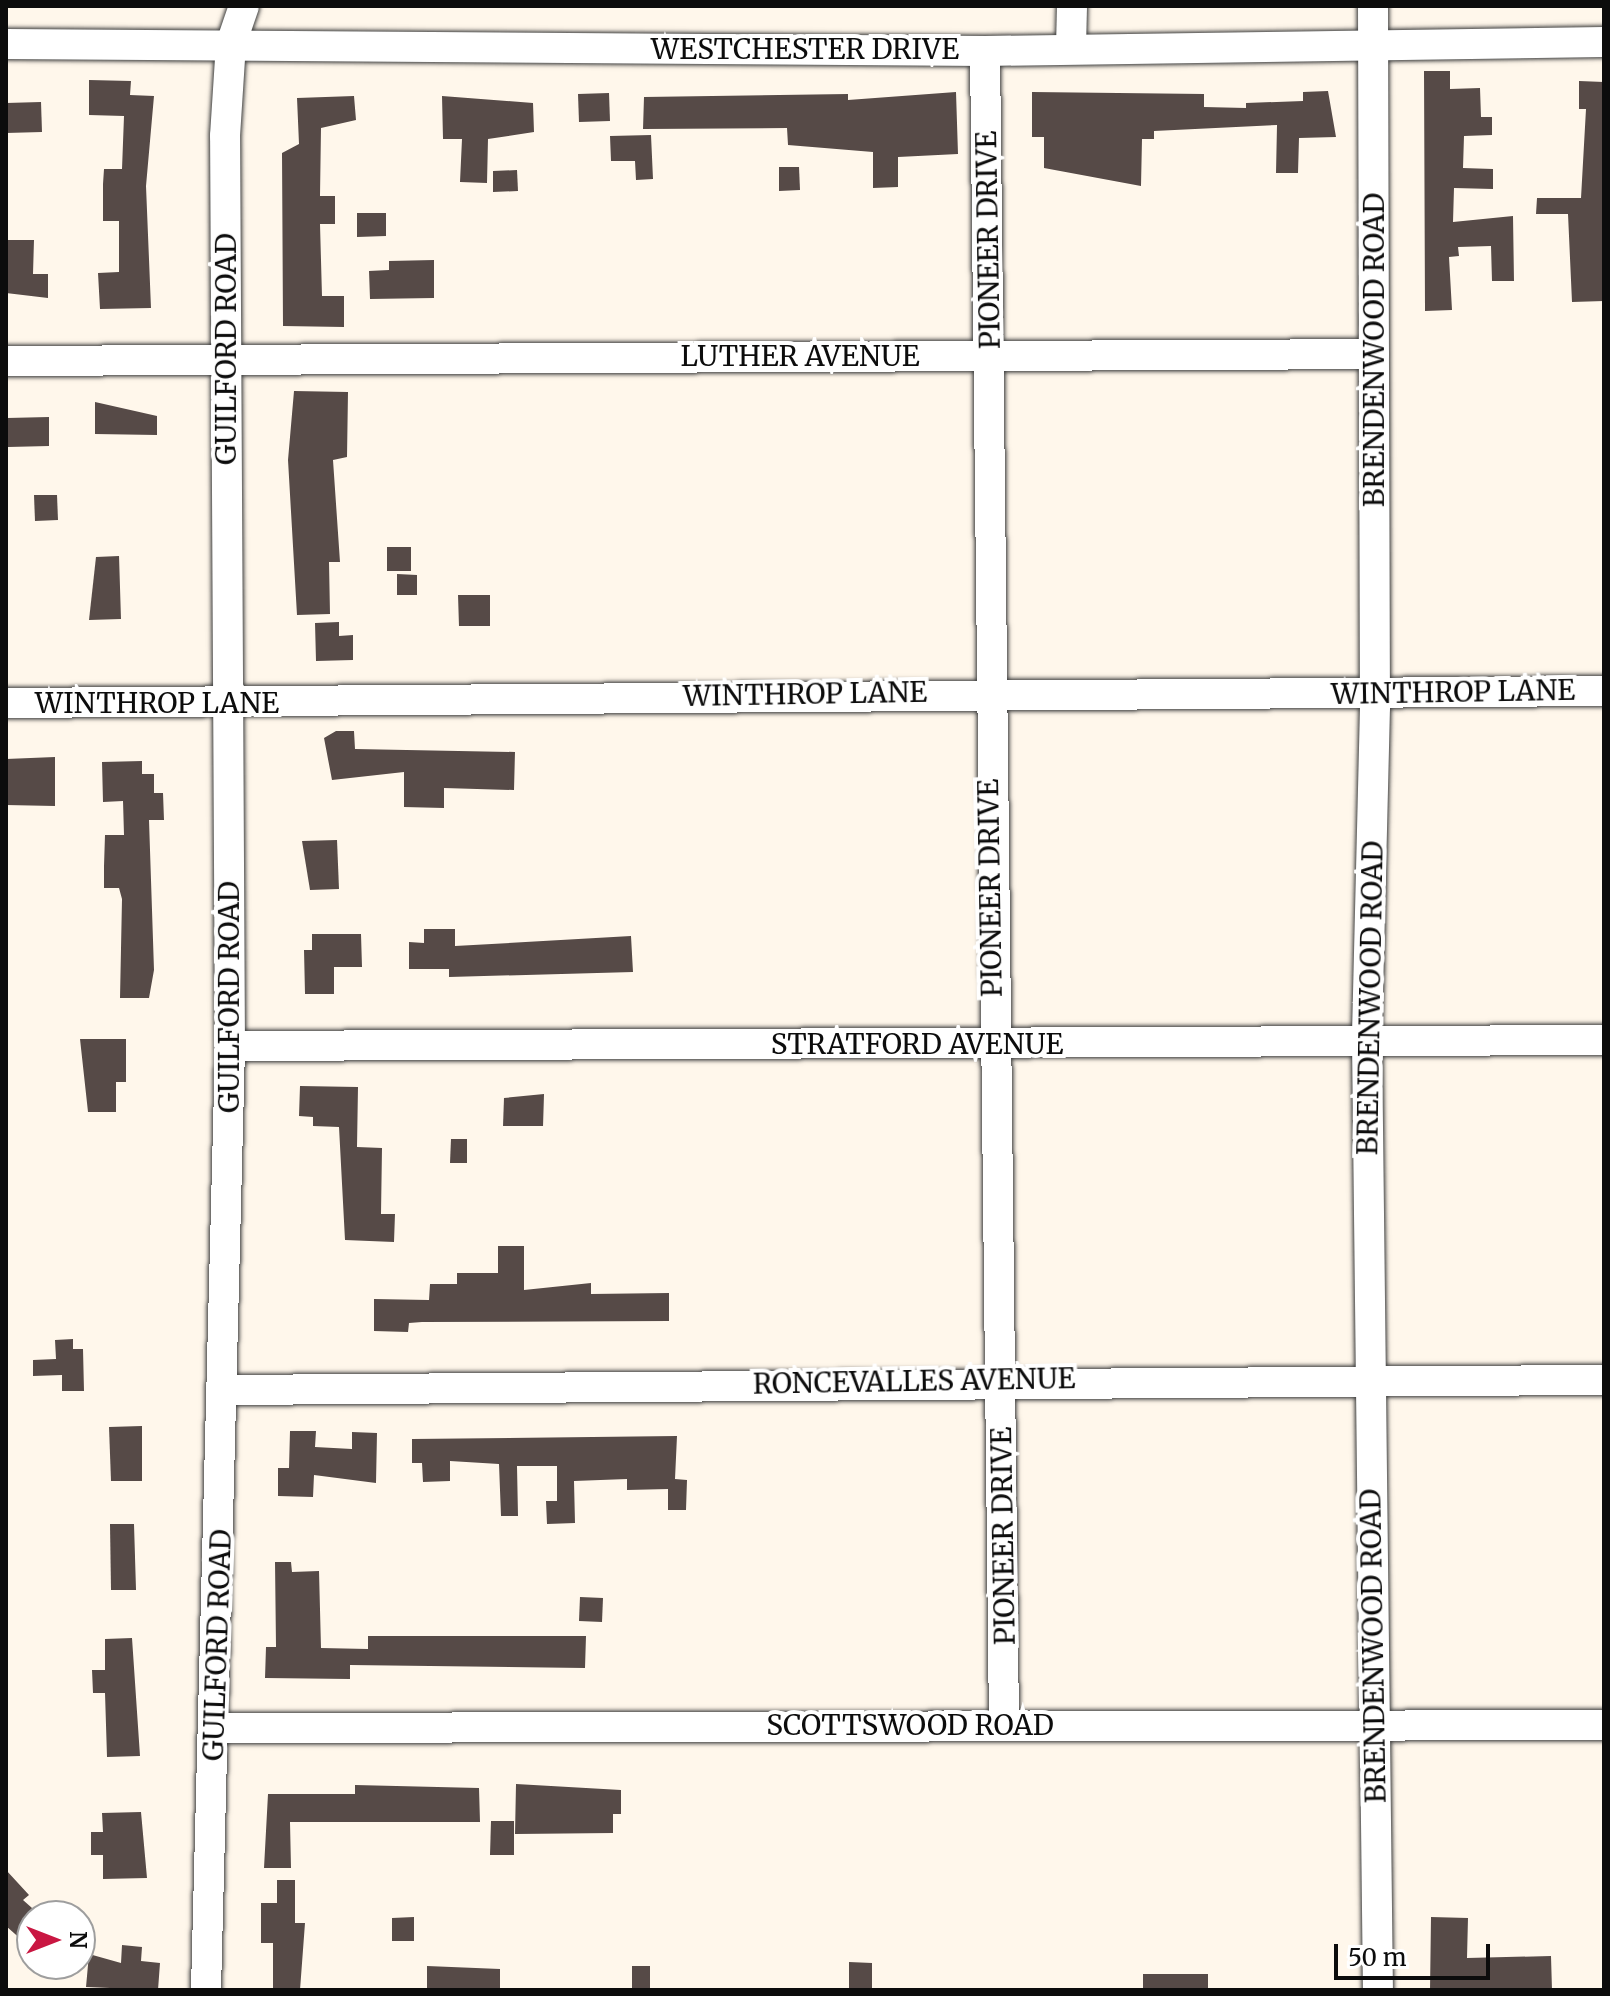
<!DOCTYPE html>
<html>
<head>
<meta charset="utf-8">
<style>
  body { margin:0 }
  #map { position:relative; width:1610px; height:1996px; overflow:hidden; background:#fff7eb; font-family:Merriweather,serif }
  div>[style] { position:absolute }
  .building>* { inset:0; background:#564a47 }
  .roads { filter:drop-shadow(0 0 2px #3f3f3f) drop-shadow(0 0 2px #3f3f3f) }
  .minor>* { height:30px; margin:-15px; padding:0 15px; transform-origin:15px; border-radius:15px; background:#fff }
  span { translate:-50% -50%; white-space:nowrap; text-align:center; line-height:1.15; -webkit-text-stroke:8px #fff; paint-order:stroke }
  .street-label { font-size:28px; color:#0c0c0c }
  .frame { position:absolute; inset:0; border:8px solid #0c0c0c; pointer-events:none }
  .north { position:absolute; left:16px; top:1900px; width:80px; height:80px; box-sizing:border-box; background:#fff; border:2px solid #9e9e9e; border-radius:50%; rotate:90deg; font-size:22px; font-weight:700; line-height:32px; text-align:center; color:#0c0c0c }
  .north::after { content:''; display:block; margin:auto; width:28px; height:36px; background:#c91742; clip-path:polygon(50% 0,100% 100%,50% 72%,0 100%) }
  .scale { position:absolute; left:1334px; top:1944px; width:156px; height:36px; box-sizing:border-box; border:4px solid #0c0c0c; border-top:0; padding-left:10px; font-size:24px; line-height:28px; white-space:nowrap; color:#0c0c0c; -webkit-text-stroke:6px #fff; paint-order:stroke }
</style>
</head>
<body>
<div id="map">
  <div class="building">
    <div style="clip-path:polygon(1424px 71px,1450px 71px,1450px 89px,1480px 88px,1481px 117px,1492px 117px,1492px 135px,1464px 136px,1463px 168px,1493px 169px,1493px 189px,1454px 188px,1453px 222px,1513px 216px,1514px 281px,1492px 281px,1491px 246px,1458px 247px,1459px 256px,1449px 257px,1452px 310px,1425px 311px)"></div>
    <div style="clip-path:polygon(89px 80px,131px 81px,130px 95px,154px 96px,146px 186px,151px 308px,100px 309px,98px 273px,119px 272px,119px 221px,103px 221px,103px 184px,104px 169px,122px 169px,124px 116px,89px 115px)"></div>
    <div style="clip-path:polygon(1579px 81px,1604px 82px,1604px 301px,1572px 302px,1568px 214px,1536px 214px,1537px 198px,1581px 198px,1586px 109px,1579px 109px)"></div>
    <div style="clip-path:polygon(1328px 91px,1336px 137px,1299px 138px,1298px 173px,1276px 173px,1277px 125px,1154px 131px,1154px 139px,1142px 139px,1141px 186px,1044px 168px,1044px 137px,1032px 137px,1032px 92px,1204px 94px,1204px 107px,1246px 108px,1246px 103px,1303px 101px,1303px 92px)"></div>
    <div style="clip-path:polygon(956px 92px,958px 154px,898px 157px,898px 187px,873px 188px,873px 152px,788px 145px,787px 128px,643px 129px,644px 97px,848px 94px,848px 100px)"></div>
    <div style="clip-path:polygon(609px 93px,610px 121px,579px 122px,578px 94px)"></div>
    <div style="clip-path:polygon(354px 96px,356px 120px,321px 128px,320px 196px,335px 196px,335px 224px,320px 224px,322px 296px,344px 296px,344px 327px,283px 326px,282px 153px,299px 144px,297px 98px)"></div>
    <div style="clip-path:polygon(442px 96px,533px 103px,534px 132px,488px 139px,487px 183px,460px 182px,462px 139px,443px 139px)"></div>
    <div style="clip-path:polygon(41px 102px,42px 132px,6px 133px,6px 103px)"></div>
    <div style="clip-path:polygon(651px 135px,653px 179px,636px 180px,635px 161px,611px 161px,610px 136px)"></div>
    <div style="clip-path:polygon(779px 167px,799px 167px,800px 190px,779px 191px)"></div>
    <div style="clip-path:polygon(517px 170px,518px 191px,493px 192px,493px 171px)"></div>
    <div style="clip-path:polygon(357px 213px,386px 213px,386px 236px,357px 237px)"></div>
    <div style="clip-path:polygon(6px 240px,34px 240px,33px 274px,48px 274px,48px 298px,6px 293px)"></div>
    <div style="clip-path:polygon(434px 260px,434px 298px,370px 299px,369px 271px,389px 270px,389px 261px)"></div>
    <div style="clip-path:polygon(294px 391px,348px 392px,347px 457px,333px 460px,340px 562px,329px 562px,330px 614px,297px 615px,288px 460px)"></div>
    <div style="clip-path:polygon(95px 402px,157px 416px,157px 435px,95px 434px)"></div>
    <div style="clip-path:polygon(49px 417px,49px 446px,8px 447px,7px 418px)"></div>
    <div style="clip-path:polygon(34px 495px,57px 495px,58px 520px,35px 521px)"></div>
    <div style="clip-path:polygon(387px 547px,411px 547px,411px 571px,387px 571px)"></div>
    <div style="clip-path:polygon(119px 556px,121px 619px,89px 620px,96px 557px)"></div>
    <div style="clip-path:polygon(397px 574px,417px 575px,417px 595px,397px 595px)"></div>
    <div style="clip-path:polygon(458px 595px,490px 595px,490px 626px,459px 626px)"></div>
    <div style="clip-path:polygon(339px 622px,339px 636px,353px 635px,353px 660px,316px 661px,315px 623px)"></div>
    <div style="clip-path:polygon(336px 731px,354px 731px,355px 749px,515px 752px,514px 790px,444px 788px,444px 808px,404px 807px,404px 772px,332px 780px,324px 738px)"></div>
    <div style="clip-path:polygon(55px 757px,55px 806px,6px 805px,6px 759px)"></div>
    <div style="clip-path:polygon(142px 761px,142px 774px,154px 774px,154px 793px,163px 793px,164px 820px,149px 820px,154px 970px,149px 998px,120px 998px,122px 899px,119px 888px,104px 888px,104px 866px,105px 835px,124px 835px,123px 801px,103px 802px,102px 762px)"></div>
    <div style="clip-path:polygon(337px 840px,339px 889px,310px 890px,302px 841px)"></div>
    <div style="clip-path:polygon(424px 929px,455px 929px,455px 946px,631px 936px,633px 972px,449px 977px,449px 969px,409px 969px,409px 942px,424px 943px)"></div>
    <div style="clip-path:polygon(312px 934px,361px 934px,362px 967px,334px 967px,334px 994px,305px 994px,304px 950px,312px 950px)"></div>
    <div style="clip-path:polygon(80px 1039px,126px 1039px,126px 1082px,116px 1082px,116px 1112px,88px 1112px)"></div>
    <div style="clip-path:polygon(300px 1086px,358px 1087px,357px 1147px,382px 1148px,381px 1214px,395px 1214px,394px 1242px,345px 1240px,339px 1127px,313px 1126px,313px 1117px,299px 1116px)"></div>
    <div style="clip-path:polygon(544px 1094px,543px 1126px,503px 1126px,504px 1098px)"></div>
    <div style="clip-path:polygon(451px 1139px,467px 1139px,467px 1163px,450px 1163px)"></div>
    <div style="clip-path:polygon(498px 1246px,524px 1246px,524px 1290px,591px 1283px,591px 1294px,669px 1293px,669px 1321px,422px 1322px,409px 1323px,408px 1332px,374px 1331px,374px 1299px,429px 1300px,430px 1284px,457px 1284px,457px 1273px,498px 1273px)"></div>
    <div style="clip-path:polygon(73px 1339px,73px 1349px,83px 1349px,84px 1391px,62px 1391px,62px 1375px,33px 1376px,33px 1360px,56px 1359px,55px 1340px)"></div>
    <div style="clip-path:polygon(142px 1426px,142px 1481px,111px 1481px,109px 1427px)"></div>
    <div style="clip-path:polygon(290px 1431px,316px 1431px,315px 1447px,352px 1449px,352px 1432px,377px 1433px,376px 1483px,314px 1475px,313px 1497px,278px 1496px,278px 1468px,289px 1468px)"></div>
    <div style="clip-path:polygon(677px 1436px,675px 1479px,687px 1480px,686px 1510px,668px 1510px,668px 1489px,627px 1490px,627px 1479px,574px 1481px,575px 1523px,547px 1524px,546px 1501px,557px 1501px,557px 1466px,517px 1466px,518px 1516px,501px 1516px,499px 1464px,450px 1461px,450px 1481px,423px 1482px,422px 1463px,412px 1463px,412px 1439px)"></div>
    <div style="clip-path:polygon(110px 1524px,134px 1524px,136px 1590px,111px 1590px)"></div>
    <div style="clip-path:polygon(275px 1562px,291px 1562px,292px 1572px,319px 1571px,321px 1648px,368px 1649px,368px 1636px,586px 1636px,585px 1668px,350px 1665px,350px 1679px,265px 1678px,266px 1647px,276px 1647px)"></div>
    <div style="clip-path:polygon(580px 1597px,603px 1598px,602px 1622px,579px 1621px)"></div>
    <div style="clip-path:polygon(132px 1638px,140px 1756px,107px 1757px,105px 1693px,93px 1693px,92px 1670px,105px 1670px,105px 1639px)"></div>
    <div style="clip-path:polygon(516px 1784px,621px 1790px,621px 1814px,613px 1814px,613px 1833px,515px 1834px)"></div>
    <div style="clip-path:polygon(355px 1785px,479px 1788px,480px 1822px,290px 1822px,291px 1868px,264px 1868px,268px 1794px,355px 1794px)"></div>
    <div style="clip-path:polygon(141px 1812px,147px 1878px,103px 1879px,103px 1855px,91px 1855px,91px 1832px,103px 1832px,102px 1813px)"></div>
    <div style="clip-path:polygon(491px 1821px,514px 1821px,514px 1855px,490px 1855px)"></div>
    <div style="clip-path:polygon(6px 1870px,29px 1895px,23px 1900px,32px 1908px,32px 1949px,6px 1926px)"></div>
    <div style="clip-path:polygon(277px 1880px,295px 1880px,295px 1923px,305px 1923px,300px 1990px,273px 1990px,273px 1943px,261px 1943px,261px 1903px,277px 1903px)"></div>
    <div style="clip-path:polygon(414px 1917px,414px 1941px,392px 1941px,392px 1918px)"></div>
    <div style="clip-path:polygon(1431px 1917px,1468px 1918px,1467px 1958px,1551px 1956px,1552px 1990px,1430px 1990px)"></div>
    <div style="clip-path:polygon(122px 1945px,142px 1947px,141px 1961px,160px 1963px,158px 1990px,86px 1987px,89px 1954px,121px 1963px)"></div>
    <div style="clip-path:polygon(849px 1962px,872px 1963px,872px 1990px,849px 1990px)"></div>
    <div style="clip-path:polygon(427px 1966px,500px 1969px,500px 1990px,427px 1990px)"></div>
    <div style="clip-path:polygon(632px 1966px,650px 1966px,650px 1990px,632px 1990px)"></div>
    <div style="clip-path:polygon(1143px 1974px,1208px 1974px,1208px 1990px,1143px 1990px)"></div>
  </div>
  <div class="roads">
    <div class="minor">
      <div style="left:1373px;top:6px;width:701px;rotate:89.84deg"></div>
      <div style="left:1375px;top:707px;width:333px;rotate:91.4deg"></div>
      <div style="left:1367px;top:1040px;width:950px;rotate:89.34deg"></div>
      <div style="left:6px;top:44px;width:979px;rotate:0.41deg"></div>
      <div style="left:985px;top:51px;width:619px;rotate:-0.83deg"></div>
      <div style="left:1071px;top:47px;width:41px;rotate:-88.6deg"></div>
      <div style="left:985px;top:51px;width:1674px;rotate:89.35deg"></div>
      <div style="left:6px;top:361px;width:1368px;rotate:-0.29deg"></div>
      <div style="left:6px;top:703px;width:1598px;rotate:-0.43deg"></div>
      <div style="left:230px;top:1046px;width:1374px;rotate:-0.25deg"></div>
      <div style="left:225px;top:1390px;width:1379px;rotate:-0.42deg"></div>
      <div style="left:215px;top:1728px;width:1389px;rotate:-0.12deg"></div>
      <div style="left:206px;top:1990px;width:944px;rotate:-88.54deg"></div>
      <div style="left:230px;top:1046px;width:910px;rotate:-90.31deg"></div>
      <div style="left:225px;top:136px;width:92px;rotate:-86.3deg"></div>
      <div style="left:231px;top:44px;width:40px;rotate:-71.1deg"></div>
    </div>
  </div>
  <div class="street-label">
    <span style="left:805px;top:49px">WESTCHESTER DRIVE</span>
    <span style="left:988px;top:240px;rotate:-91deg">PIONEER DRIVE</span>
    <span style="left:226px;top:349px;rotate:-90deg">GUILFORD ROAD</span>
    <span style="left:1374px;top:350px;rotate:-90deg">BRENDENWOOD ROAD</span>
    <span style="left:800px;top:356px">LUTHER AVENUE</span>
    <span style="left:1453px;top:692px;rotate:-1deg">WINTHROP LANE</span>
    <span style="left:805px;top:694px;rotate:-1deg">WINTHROP LANE</span>
    <span style="left:157px;top:703px">WINTHROP LANE</span>
    <span style="left:990px;top:888px;rotate:-91deg">PIONEER DRIVE</span>
    <span style="left:229px;top:997px;rotate:-90deg">GUILFORD ROAD</span>
    <span style="left:1370px;top:998px;rotate:-89deg">BRENDENWOOD ROAD</span>
    <span style="left:917px;top:1044px">STRATFORD AVENUE</span>
    <span style="left:914px;top:1381px;rotate:-1deg">RONCEVALLES AVENUE</span>
    <span style="left:1003px;top:1536px;rotate:-91deg">PIONEER DRIVE</span>
    <span style="left:217px;top:1645px;rotate:-88deg">GUILFORD ROAD</span>
    <span style="left:1373px;top:1646px;rotate:-91deg">BRENDENWOOD ROAD</span>
    <span style="left:910px;top:1725px">SCOTTSWOOD ROAD</span>
  </div>
  <div class="frame"></div>
  <div class="north">N</div>
  <div class="scale">50 m</div>
</div>
</body>
</html>
